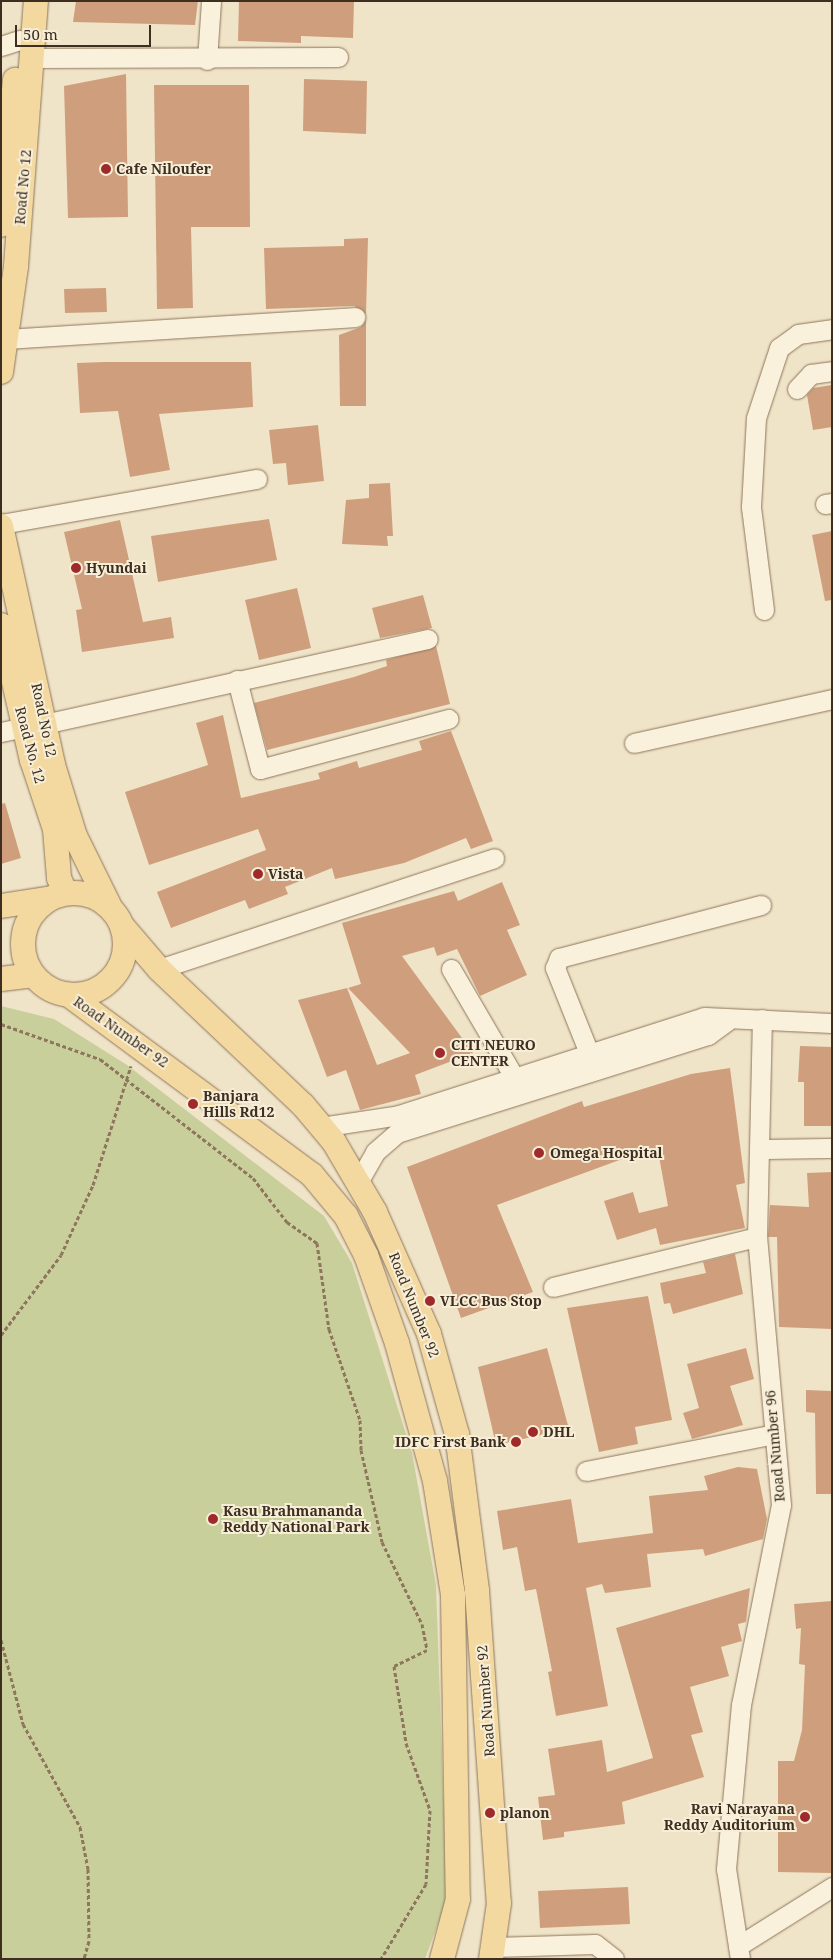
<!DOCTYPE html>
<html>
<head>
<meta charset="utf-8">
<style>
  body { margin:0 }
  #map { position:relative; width:833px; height:1960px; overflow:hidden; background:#f0e4c8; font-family:"Noto Serif",serif }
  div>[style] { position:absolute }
  .green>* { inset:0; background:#c9cf9b }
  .building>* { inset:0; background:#cf9f7d }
  .path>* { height:3px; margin-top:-1.5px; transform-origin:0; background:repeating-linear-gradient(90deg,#8d765c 0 4px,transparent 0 6.5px) }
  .roads { filter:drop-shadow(0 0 1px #8d765c) drop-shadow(0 0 1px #8d765c) }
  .minor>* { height:19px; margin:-9.5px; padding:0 9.5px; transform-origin:9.5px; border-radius:9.5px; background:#faf1dc }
  .major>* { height:24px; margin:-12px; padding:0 12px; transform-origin:12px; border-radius:12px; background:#f3d9a0 }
  .major>.ring { margin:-12px; padding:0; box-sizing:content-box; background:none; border:24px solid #f3d9a0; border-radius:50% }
  .dots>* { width:14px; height:14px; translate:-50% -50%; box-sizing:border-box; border:2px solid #f7eed8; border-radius:50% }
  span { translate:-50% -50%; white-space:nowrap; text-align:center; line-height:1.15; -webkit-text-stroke:4px #f7eed8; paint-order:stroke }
  .poi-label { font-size:14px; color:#3d2e20; font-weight:700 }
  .left { translate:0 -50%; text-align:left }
  .right { translate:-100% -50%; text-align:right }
  .street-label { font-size:14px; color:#3d2e20 }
  .frame { position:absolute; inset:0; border:2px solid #3d2e20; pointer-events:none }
  .scale { position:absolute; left:15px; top:25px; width:136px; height:22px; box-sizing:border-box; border:2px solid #3d2e20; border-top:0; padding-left:6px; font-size:15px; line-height:18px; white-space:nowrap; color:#3d2e20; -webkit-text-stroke:4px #f7eed8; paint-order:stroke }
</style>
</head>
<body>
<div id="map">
  <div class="green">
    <div style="clip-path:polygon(1px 1006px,54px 1019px,127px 1065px,324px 1216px,352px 1263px,412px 1453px,436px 1585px,447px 1899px,425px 1959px,1px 1959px)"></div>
  </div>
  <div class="building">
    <div style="clip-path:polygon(76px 1px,198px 1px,195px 25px,73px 22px)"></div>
    <div style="clip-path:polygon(239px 1px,354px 1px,353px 38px,301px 36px,301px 43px,238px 41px)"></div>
    <div style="clip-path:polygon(126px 74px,128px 217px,68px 218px,64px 86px)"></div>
    <div style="clip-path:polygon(304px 79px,367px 81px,366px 134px,303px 131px)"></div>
    <div style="clip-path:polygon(154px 85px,249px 85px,250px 227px,191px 227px,193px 308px,157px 309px)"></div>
    <div style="clip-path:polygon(368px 238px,366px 314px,354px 306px,266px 309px,264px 248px,344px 246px,344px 239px)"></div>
    <div style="clip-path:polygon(106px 288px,107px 312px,65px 313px,64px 289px)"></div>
    <div style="clip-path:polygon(366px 319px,366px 406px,340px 406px,339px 335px,361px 327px)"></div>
    <div style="clip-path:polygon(104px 362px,251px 362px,253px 407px,159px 414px,170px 470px,130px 477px,118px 411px,80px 413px,77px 363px)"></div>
    <div style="clip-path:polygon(832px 385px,832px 427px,813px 430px,807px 395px,813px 388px)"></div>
    <div style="clip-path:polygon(318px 425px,324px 481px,288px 485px,286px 463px,273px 464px,269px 430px)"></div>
    <div style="clip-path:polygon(390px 483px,393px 536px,387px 536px,388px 546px,342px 544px,346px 500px,369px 498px,369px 484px)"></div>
    <div style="clip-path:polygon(269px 519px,277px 560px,158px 582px,151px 536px)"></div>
    <div style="clip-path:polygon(120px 520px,143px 622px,171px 617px,174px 638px,82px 652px,76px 610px,82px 609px,64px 532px)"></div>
    <div style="clip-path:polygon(832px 531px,832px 600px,825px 601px,812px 535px)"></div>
    <div style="clip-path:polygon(297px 588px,311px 648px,259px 660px,245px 600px)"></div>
    <div style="clip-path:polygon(423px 595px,432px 628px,380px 638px,372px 608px)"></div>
    <div style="clip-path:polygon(436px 646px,450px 704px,267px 750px,254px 703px,354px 677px,387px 666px,386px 660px)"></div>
    <div style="clip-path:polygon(223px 715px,241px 798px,320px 779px,318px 773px,357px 761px,359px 768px,422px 750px,419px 741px,451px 731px,493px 841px,471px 849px,466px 838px,404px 863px,335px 879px,332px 868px,285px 887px,288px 894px,249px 909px,245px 900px,171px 928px,157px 892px,266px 850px,258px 829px,149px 865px,125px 792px,208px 765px,196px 723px)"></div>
    <div style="clip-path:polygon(5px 803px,21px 858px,1px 864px,1px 804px)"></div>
    <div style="clip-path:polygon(502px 882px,520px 925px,507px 930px,527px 975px,480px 996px,457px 949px,437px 956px,434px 947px,402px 956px,473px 1053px,415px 1075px,421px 1094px,360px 1110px,346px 1070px,327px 1077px,298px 1000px,347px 988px,377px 1065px,410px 1053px,348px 988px,361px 984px,342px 923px,454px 891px,458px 901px)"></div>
    <div style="clip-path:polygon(800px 1046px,832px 1047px,832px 1126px,804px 1126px,804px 1082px,798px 1082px)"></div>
    <div style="clip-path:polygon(730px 1068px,745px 1183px,736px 1185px,745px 1228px,660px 1245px,656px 1228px,617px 1240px,604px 1201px,633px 1192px,639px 1213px,668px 1206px,658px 1151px,625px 1158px,497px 1205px,533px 1292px,461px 1318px,407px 1167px,582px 1101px,584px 1107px,691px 1074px)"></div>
    <div style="clip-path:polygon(832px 1172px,832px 1329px,779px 1327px,777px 1237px,768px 1237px,770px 1205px,809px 1207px,807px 1173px)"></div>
    <div style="clip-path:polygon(735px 1254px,743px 1294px,673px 1314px,670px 1303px,664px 1304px,660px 1283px,706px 1273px,703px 1262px)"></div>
    <div style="clip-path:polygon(648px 1296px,672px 1420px,635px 1427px,638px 1444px,599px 1452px,567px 1308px)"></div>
    <div style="clip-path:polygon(547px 1348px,569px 1429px,496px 1445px,478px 1367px)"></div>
    <div style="clip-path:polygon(746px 1348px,754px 1379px,730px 1386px,743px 1425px,692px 1439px,683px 1413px,699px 1408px,687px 1364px)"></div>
    <div style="clip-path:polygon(806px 1390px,832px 1391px,832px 1494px,816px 1494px,815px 1413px,806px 1412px)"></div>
    <div style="clip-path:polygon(738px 1467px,757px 1469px,767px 1519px,763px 1539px,705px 1556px,703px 1549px,647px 1554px,651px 1587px,605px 1593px,602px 1584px,586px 1588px,608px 1706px,556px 1716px,548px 1672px,552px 1671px,536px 1589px,525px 1591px,517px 1547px,503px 1550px,497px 1511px,571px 1499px,578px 1543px,653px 1533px,649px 1496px,708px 1490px,704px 1476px)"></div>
    <div style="clip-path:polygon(750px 1588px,746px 1622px,738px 1624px,742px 1641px,721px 1647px,729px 1676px,690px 1687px,703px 1732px,691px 1735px,704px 1777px,622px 1802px,625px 1824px,564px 1832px,564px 1837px,543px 1840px,538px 1797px,555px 1795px,548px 1749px,602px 1740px,607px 1772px,653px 1758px,616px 1628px)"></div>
    <div style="clip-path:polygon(832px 1601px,832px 1873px,778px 1872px,778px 1761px,794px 1761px,802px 1730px,805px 1665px,799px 1664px,801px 1628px,796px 1629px,794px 1604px)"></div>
    <div style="clip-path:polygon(628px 1887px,630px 1924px,540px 1928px,538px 1891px)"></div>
  </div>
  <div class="path">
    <div style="left:1px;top:1024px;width:105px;rotate:19.5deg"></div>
    <div style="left:100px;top:1059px;width:194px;rotate:37.9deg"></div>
    <div style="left:253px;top:1178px;width:56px;rotate:52.3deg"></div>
    <div style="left:287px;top:1222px;width:37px;rotate:35deg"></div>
    <div style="left:317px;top:1243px;width:87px;rotate:82.1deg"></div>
    <div style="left:329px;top:1329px;width:96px;rotate:71.2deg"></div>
    <div style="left:360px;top:1420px;width:30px;rotate:88deg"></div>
    <div style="left:361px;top:1450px;width:94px;rotate:77.1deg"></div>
    <div style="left:382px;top:1542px;width:91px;rotate:64deg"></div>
    <div style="left:422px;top:1624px;width:26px;rotate:79deg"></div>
    <div style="left:427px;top:1650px;width:37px;rotate:154deg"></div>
    <div style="left:394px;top:1666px;width:78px;rotate:81.1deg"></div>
    <div style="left:406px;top:1743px;width:71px;rotate:70.3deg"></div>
    <div style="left:430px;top:1810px;width:74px;rotate:93.1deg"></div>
    <div style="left:426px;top:1884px;width:87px;rotate:121deg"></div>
    <div style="left:1px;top:1335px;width:100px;rotate:-53.1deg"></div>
    <div style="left:61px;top:1255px;width:77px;rotate:-65.4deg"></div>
    <div style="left:93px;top:1185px;width:125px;rotate:-72.3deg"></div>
    <div style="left:1px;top:1640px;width:87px;rotate:75.3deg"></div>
    <div style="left:23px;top:1724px;width:118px;rotate:61deg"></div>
    <div style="left:80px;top:1827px;width:43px;rotate:79.2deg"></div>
    <div style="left:88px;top:1869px;width:72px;rotate:89.2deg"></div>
    <div style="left:89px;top:1941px;width:19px;rotate:106deg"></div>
  </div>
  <div class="roads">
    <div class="minor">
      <div style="left:1px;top:46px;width:19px;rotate:-18deg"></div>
      <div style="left:33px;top:58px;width:305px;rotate:-0.2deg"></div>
      <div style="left:207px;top:60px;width:59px;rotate:-86.1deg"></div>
      <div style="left:7px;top:339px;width:349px;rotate:-3.6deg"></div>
      <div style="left:797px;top:389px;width:21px;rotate:-47deg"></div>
      <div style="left:811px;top:374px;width:21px;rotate:-8deg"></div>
      <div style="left:825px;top:504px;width:7px;rotate:-8deg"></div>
      <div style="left:1px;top:524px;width:260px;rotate:-10deg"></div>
      <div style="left:764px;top:610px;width:104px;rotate:-97.2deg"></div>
      <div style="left:751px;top:507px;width:89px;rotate:-86.8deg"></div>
      <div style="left:756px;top:418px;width:74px;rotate:-71.8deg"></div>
      <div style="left:779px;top:348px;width:24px;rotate:-36deg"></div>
      <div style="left:798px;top:334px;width:34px;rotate:-8deg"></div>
      <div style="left:237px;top:680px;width:92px;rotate:75.5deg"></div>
      <div style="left:260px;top:769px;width:195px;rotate:-14.9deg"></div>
      <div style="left:44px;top:724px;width:393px;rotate:-12.5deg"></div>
      <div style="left:1px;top:732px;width:24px;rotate:-12deg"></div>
      <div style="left:634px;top:743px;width:203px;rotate:-12.5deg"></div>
      <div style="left:159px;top:969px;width:353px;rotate:-18.3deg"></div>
      <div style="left:451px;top:969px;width:125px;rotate:59.7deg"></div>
      <div style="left:589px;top:1053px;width:92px;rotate:-111.8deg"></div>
      <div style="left:555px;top:968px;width:11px;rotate:-68deg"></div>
      <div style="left:559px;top:958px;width:209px;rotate:-14.7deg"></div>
      <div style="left:321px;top:1127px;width:79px;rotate:-8.7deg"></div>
      <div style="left:399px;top:1115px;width:320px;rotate:-17.8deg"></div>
      <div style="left:704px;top:1017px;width:128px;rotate:2.7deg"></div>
      <div style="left:760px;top:1149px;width:72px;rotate:-0.8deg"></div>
      <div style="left:358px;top:1182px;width:34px;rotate:-60deg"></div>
      <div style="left:375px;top:1152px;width:29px;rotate:-41deg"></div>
      <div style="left:397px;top:1133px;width:326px;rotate:-17.5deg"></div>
      <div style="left:708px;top:1035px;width:24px;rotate:-36deg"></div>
      <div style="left:553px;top:1287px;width:210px;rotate:-13.8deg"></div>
      <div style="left:586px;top:1471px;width:192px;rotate:-11.1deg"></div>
      <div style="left:738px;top:1946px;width:111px;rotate:-32.1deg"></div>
      <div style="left:494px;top:1947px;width:101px;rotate:-1.7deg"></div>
      <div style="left:595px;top:1944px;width:24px;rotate:38deg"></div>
      <div style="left:740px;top:1959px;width:91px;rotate:-98.8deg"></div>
      <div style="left:726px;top:1869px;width:165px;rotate:-84.8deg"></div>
      <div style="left:741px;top:1705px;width:204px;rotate:-78.7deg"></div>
      <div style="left:781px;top:1505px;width:269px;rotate:-95.1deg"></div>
      <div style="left:757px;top:1237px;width:218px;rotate:-88.7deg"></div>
    </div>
    <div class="major">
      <div style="left:1px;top:225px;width:146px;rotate:-84.5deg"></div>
      <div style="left:1px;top:372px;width:107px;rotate:-81.9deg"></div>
      <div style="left:16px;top:266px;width:266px;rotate:-85.7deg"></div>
      <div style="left:1px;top:526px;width:245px;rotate:77.7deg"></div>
      <div style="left:53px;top:765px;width:74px;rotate:72.8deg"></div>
      <div style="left:75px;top:836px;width:77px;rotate:63.8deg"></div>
      <div style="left:1px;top:625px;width:139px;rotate:77.1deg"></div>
      <div style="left:32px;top:760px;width:73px;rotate:71.6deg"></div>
      <div style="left:55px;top:829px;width:49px;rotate:85.3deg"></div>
      <div style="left:59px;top:878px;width:15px;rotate:67deg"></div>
      <div class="ring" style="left:23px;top:893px;width:78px;height:78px"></div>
      <div style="left:1px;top:906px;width:47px;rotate:-8.7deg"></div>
      <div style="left:123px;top:927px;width:55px;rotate:49.4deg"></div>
      <div style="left:159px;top:969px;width:198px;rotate:43.4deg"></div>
      <div style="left:303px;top:1105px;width:48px;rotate:50deg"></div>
      <div style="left:334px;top:1142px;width:81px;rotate:59.6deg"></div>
      <div style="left:375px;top:1212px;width:133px;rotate:66.1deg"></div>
      <div style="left:429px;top:1334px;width:104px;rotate:74.4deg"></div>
      <div style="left:457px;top:1434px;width:158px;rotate:82.7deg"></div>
      <div style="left:477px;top:1591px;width:313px;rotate:86deg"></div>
      <div style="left:499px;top:1903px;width:57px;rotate:98.1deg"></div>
      <div style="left:1px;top:979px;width:31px;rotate:-7deg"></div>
      <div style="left:69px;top:995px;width:302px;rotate:36.5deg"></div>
      <div style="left:312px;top:1175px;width:53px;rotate:50.3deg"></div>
      <div style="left:346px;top:1216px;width:44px;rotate:62.9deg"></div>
      <div style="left:366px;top:1255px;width:93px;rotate:70.6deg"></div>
      <div style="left:397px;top:1343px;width:143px;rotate:74.6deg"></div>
      <div style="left:435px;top:1481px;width:115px;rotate:81deg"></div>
      <div style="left:453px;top:1595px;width:304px;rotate:89.1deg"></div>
      <div style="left:458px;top:1899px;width:62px;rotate:104.9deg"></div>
    </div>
  </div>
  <div class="dots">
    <div style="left:106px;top:169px;background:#9e2a2b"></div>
    <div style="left:76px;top:568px;background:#9e2a2b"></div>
    <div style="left:258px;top:874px;background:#9e2a2b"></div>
    <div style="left:440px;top:1053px;background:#9e2a2b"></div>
    <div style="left:193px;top:1104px;background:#9e2a2b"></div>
    <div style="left:539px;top:1153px;background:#9e2a2b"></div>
    <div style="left:430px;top:1301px;background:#9e2a2b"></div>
    <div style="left:533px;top:1432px;background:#9e2a2b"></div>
    <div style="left:516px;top:1442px;background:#9e2a2b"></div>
    <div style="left:213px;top:1519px;background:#9e2a2b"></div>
    <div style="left:490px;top:1813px;background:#9e2a2b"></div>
    <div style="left:805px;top:1817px;background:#9e2a2b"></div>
  </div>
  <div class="poi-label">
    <span class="left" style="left:116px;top:169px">Cafe Niloufer</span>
    <span class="left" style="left:86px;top:568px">Hyundai</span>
    <span class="left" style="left:268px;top:874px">Vista</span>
    <span class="left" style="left:451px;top:1053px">CITI NEURO<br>CENTER</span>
    <span class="left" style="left:203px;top:1104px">Banjara<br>Hills Rd12</span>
    <span class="left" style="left:550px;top:1153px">Omega Hospital</span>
    <span class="left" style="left:440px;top:1301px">VLCC Bus Stop</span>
    <span class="left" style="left:543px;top:1432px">DHL</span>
    <span class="right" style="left:506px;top:1442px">IDFC First Bank</span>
    <span class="left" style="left:223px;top:1519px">Kasu Brahmananda<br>Reddy National Park</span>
    <span class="right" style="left:795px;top:1817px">Ravi Narayana<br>Reddy Auditorium</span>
    <span class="left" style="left:500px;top:1813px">planon</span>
  </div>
  <div class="street-label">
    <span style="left:23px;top:187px;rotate:-85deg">Road No 12</span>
    <span style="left:44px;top:720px;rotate:78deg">Road No 12</span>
    <span style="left:30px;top:745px;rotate:75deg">Road No. 12</span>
    <span style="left:121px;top:1032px;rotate:35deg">Road Number 92</span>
    <span style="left:414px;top:1305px;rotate:68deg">Road Number 92</span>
    <span style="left:775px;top:1446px;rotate:-95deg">Road Number 96</span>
    <span style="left:486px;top:1701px;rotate:-94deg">Road Number 92</span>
  </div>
  <div class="frame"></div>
  <div class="scale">50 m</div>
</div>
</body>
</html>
